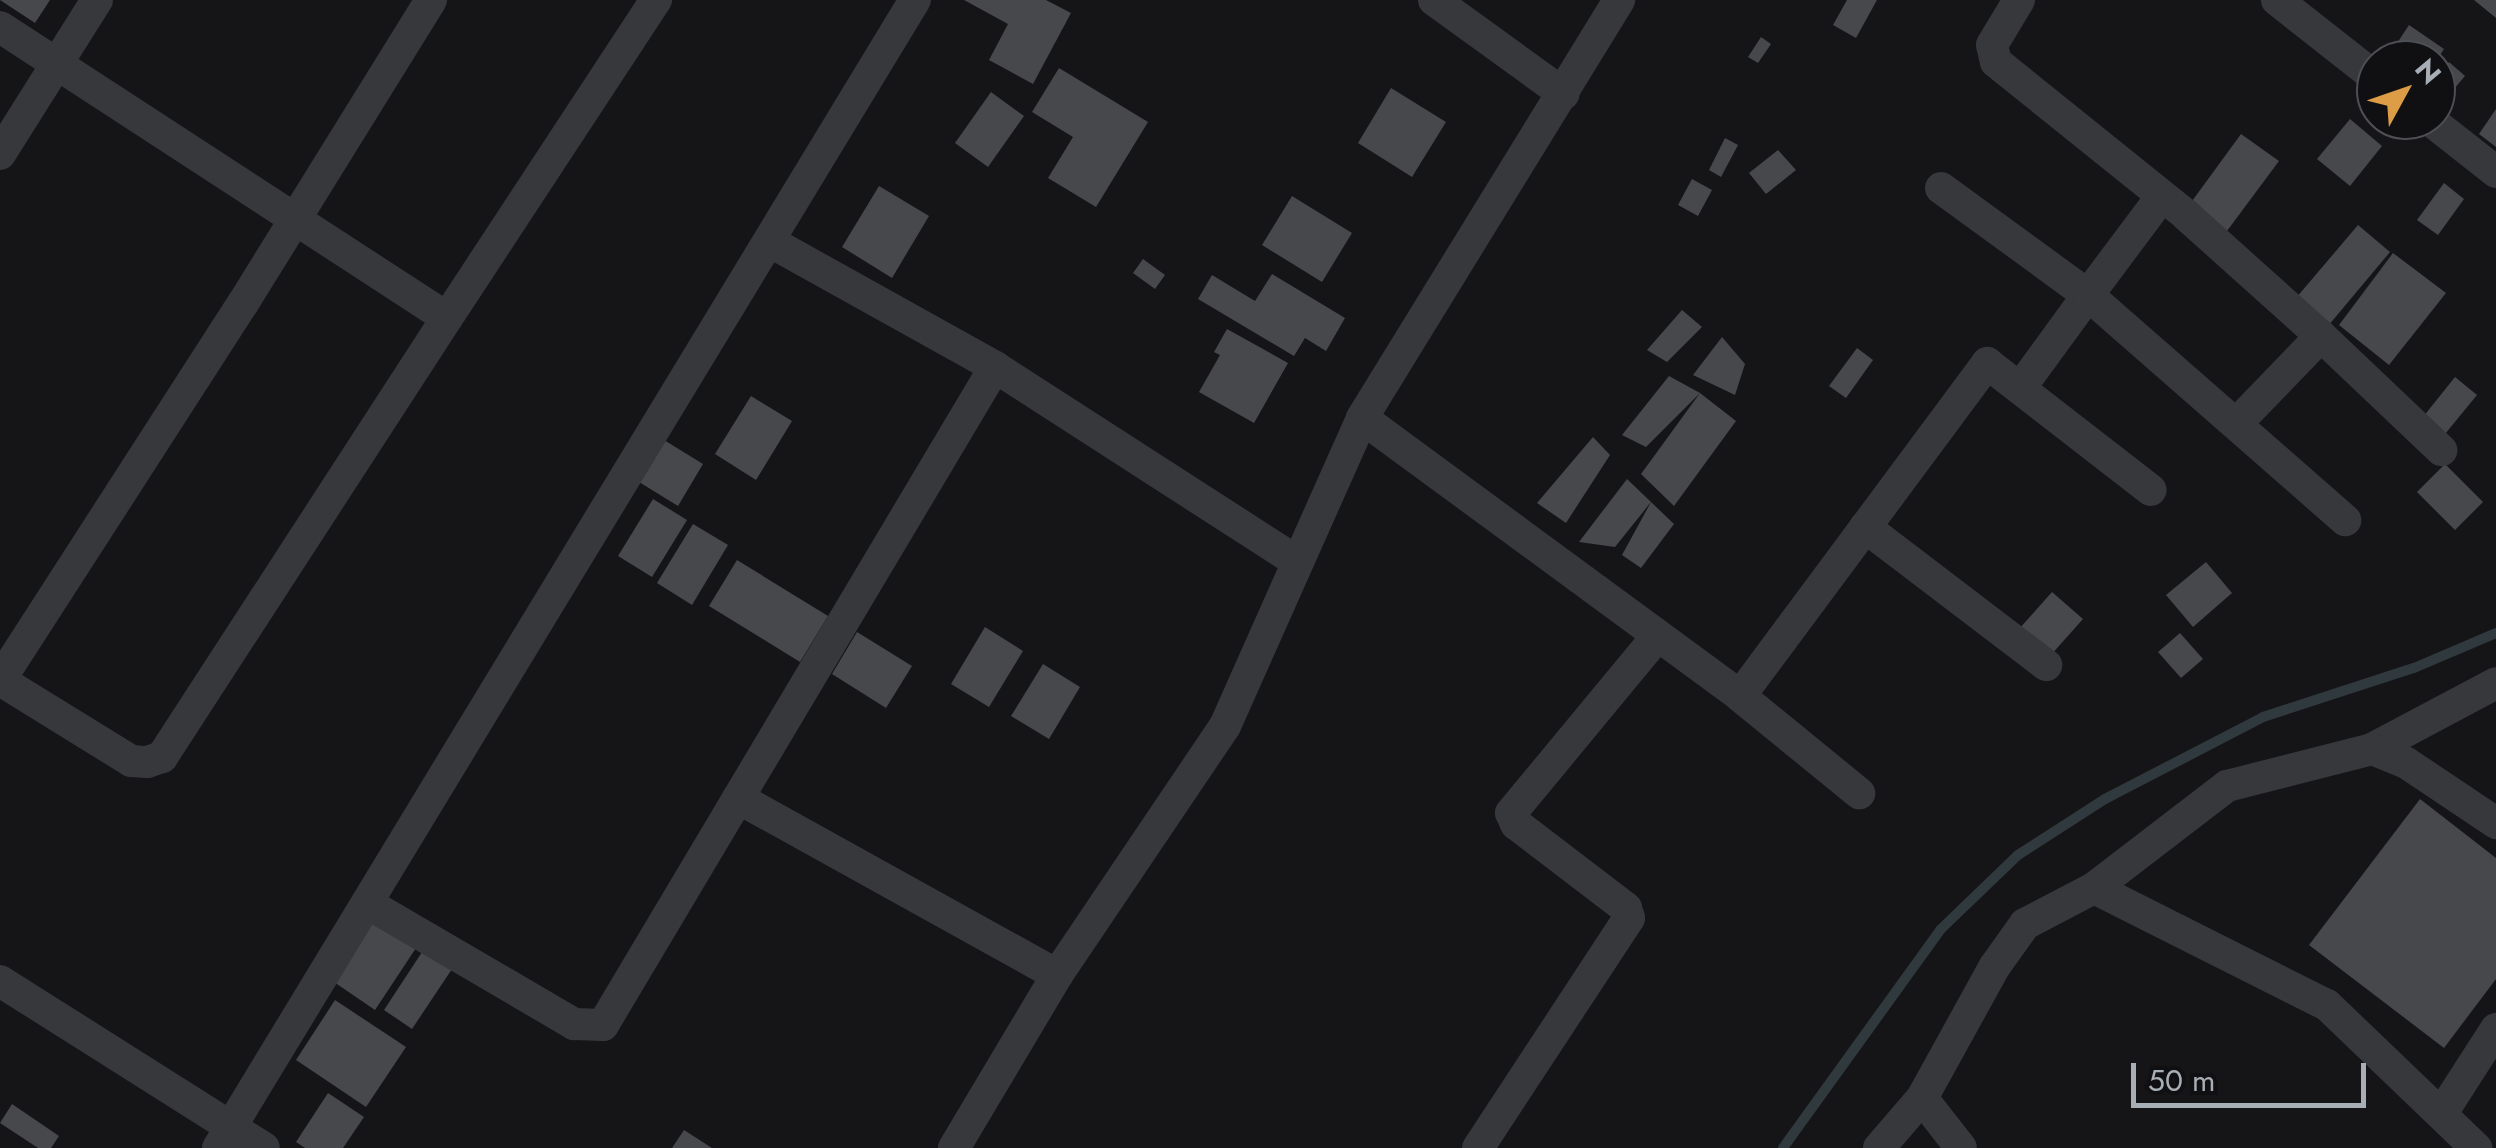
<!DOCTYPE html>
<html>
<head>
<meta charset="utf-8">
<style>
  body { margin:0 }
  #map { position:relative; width:2496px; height:1148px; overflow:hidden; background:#151517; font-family:Jost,sans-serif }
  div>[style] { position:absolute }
  .stream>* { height:10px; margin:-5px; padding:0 5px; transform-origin:5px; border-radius:5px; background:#30393e }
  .building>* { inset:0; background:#47484c }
  .minor>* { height:32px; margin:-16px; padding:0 16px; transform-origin:16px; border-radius:16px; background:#37383b }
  span { translate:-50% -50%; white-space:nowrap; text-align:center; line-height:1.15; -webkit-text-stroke:9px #101012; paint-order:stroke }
  .north { position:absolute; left:2356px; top:40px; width:100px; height:100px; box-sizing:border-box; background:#101012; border:2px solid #4d4f53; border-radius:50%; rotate:50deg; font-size:28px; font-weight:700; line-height:40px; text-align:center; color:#a8aeb5 }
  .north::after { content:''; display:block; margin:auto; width:35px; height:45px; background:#dd9c46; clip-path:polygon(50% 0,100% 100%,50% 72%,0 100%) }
  .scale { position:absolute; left:2131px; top:1063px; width:235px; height:45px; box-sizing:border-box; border:5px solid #a8aeb5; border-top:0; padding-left:12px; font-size:30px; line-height:35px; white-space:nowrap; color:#a8aeb5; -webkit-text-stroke:8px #101012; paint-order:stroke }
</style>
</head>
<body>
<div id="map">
  <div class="stream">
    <div style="left:1783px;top:1148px;width:269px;rotate:-54.2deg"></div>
    <div style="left:1940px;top:930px;width:108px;rotate:-43.9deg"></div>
    <div style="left:2018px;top:855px;width:103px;rotate:-32.8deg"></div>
    <div style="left:2105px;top:799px;width:178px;rotate:-27.4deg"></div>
    <div style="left:2263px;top:717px;width:159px;rotate:-18deg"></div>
    <div style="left:2414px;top:668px;width:89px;rotate:-23.1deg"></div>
  </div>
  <div class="building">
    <div style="clip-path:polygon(0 0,50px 0,35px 23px)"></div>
    <div style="clip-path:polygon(964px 0,1046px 0,1071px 13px,1033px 84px,989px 60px,1008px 24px)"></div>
    <div style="clip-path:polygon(1847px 0,1877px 0,1856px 38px,1833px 25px)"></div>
    <div style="clip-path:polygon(2474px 0,2496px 0,2496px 18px)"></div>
    <div style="clip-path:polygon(2409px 25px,2444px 49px,2437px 60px,2386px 60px)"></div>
    <div style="clip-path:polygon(1761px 37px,1771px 44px,1758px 63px,1748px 57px)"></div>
    <div style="clip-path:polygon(2449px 62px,2465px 76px,2436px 110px,2436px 78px)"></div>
    <div style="clip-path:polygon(1059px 68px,1148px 122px,1096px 207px,1048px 178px,1073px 137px,1032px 112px)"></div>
    <div style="clip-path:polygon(1391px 88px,1446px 122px,1412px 177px,1358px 143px)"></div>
    <div style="clip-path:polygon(991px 92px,1024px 116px,988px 167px,955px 143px)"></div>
    <div style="clip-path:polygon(2496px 109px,2496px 147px,2479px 134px)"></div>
    <div style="clip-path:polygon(2350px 119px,2382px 146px,2350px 186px,2317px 159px)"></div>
    <div style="clip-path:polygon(2241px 134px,2279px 161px,2224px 235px,2187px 208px)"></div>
    <div style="clip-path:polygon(1725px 138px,1738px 145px,1721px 177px,1709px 170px)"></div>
    <div style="clip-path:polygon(1778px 150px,1796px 170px,1766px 194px,1749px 173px)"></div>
    <div style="clip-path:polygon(1692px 179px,1712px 190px,1698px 216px,1678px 205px)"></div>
    <div style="clip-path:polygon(2444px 183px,2464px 199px,2438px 235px,2417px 220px)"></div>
    <div style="clip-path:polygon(879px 186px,929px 216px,892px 278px,842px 247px)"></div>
    <div style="clip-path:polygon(1292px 196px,1352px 233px,1322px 282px,1262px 245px)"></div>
    <div style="clip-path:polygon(2358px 225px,2390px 252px,2328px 326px,2296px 298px)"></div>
    <div style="clip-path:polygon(2393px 253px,2446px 293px,2389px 365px,2339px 325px)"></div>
    <div style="clip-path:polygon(1143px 259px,1165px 275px,1155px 289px,1133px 273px)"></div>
    <div style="clip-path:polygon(1272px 274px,1345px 318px,1326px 351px,1305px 338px,1294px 356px,1198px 299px,1212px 275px,1255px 301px)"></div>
    <div style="clip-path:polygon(1682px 310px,1702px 327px,1667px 362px,1647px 350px)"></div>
    <div style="clip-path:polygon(1227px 329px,1288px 363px,1254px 423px,1199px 392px,1220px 355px,1214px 352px)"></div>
    <div style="clip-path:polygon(1722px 337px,1745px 364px,1735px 395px,1693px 375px)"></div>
    <div style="clip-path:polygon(1857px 348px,1873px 360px,1846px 398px,1829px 386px)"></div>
    <div style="clip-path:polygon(1669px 376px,1700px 393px,1736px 421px,1674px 506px,1641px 474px,1700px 393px,1646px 447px,1622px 435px)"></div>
    <div style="clip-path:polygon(2455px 377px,2477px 395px,2445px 434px,2423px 417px)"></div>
    <div style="clip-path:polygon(751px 396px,792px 421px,756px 480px,715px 454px)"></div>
    <div style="clip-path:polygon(1593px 437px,1610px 455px,1566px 523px,1537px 503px)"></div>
    <div style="clip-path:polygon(664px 440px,703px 464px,678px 506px,639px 482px)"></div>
    <div style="clip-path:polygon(2445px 464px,2483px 502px,2455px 530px,2417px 492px)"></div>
    <div style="clip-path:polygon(1627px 479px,1651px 502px,1615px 547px,1579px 542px)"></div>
    <div style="clip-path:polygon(653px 499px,687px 520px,652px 577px,618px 556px)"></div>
    <div style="clip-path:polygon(1651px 502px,1674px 524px,1641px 568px,1622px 555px)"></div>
    <div style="clip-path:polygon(693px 524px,728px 545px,692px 605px,657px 583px)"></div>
    <div style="clip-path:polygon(737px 560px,828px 616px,800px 662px,709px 606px)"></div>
    <div style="clip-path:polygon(2206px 562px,2232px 593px,2193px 627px,2166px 595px)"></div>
    <div style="clip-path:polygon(2052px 592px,2083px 619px,2050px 656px,2019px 629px)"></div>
    <div style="clip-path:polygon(985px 627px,1023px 651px,989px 707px,951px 684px)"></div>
    <div style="clip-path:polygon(857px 632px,912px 666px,886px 708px,832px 674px)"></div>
    <div style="clip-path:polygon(2180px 633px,2203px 659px,2181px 678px,2158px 652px)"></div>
    <div style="clip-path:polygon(1043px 664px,1080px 687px,1049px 739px,1011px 716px)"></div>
    <div style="clip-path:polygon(2420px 799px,2496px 858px,2496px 979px,2444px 1048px,2309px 945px)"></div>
    <div style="clip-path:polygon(374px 916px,418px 945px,375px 1010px,331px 980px)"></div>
    <div style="clip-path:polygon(426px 946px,454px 966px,412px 1029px,384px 1010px)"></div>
    <div style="clip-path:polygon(335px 1000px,406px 1047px,366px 1107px,296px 1060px)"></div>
    <div style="clip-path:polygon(328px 1093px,364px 1117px,343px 1148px,305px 1148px,296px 1142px)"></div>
    <div style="clip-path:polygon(12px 1104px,59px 1136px,51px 1148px,38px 1148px,0 1123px)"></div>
    <div style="clip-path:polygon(684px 1130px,712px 1148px,672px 1148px)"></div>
  </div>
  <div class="minor">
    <div style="left:431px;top:0;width:357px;rotate:121.8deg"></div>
    <div style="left:243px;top:303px;width:449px;rotate:122.8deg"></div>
    <div style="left:0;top:680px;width:154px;rotate:31.7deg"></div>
    <div style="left:131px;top:761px;width:16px;rotate:4deg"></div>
    <div style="left:147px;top:762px;width:16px;rotate:-18deg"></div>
    <div style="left:162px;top:757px;width:523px;rotate:-57.01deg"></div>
    <div style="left:1434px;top:0;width:160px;rotate:35.9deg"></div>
    <div style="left:2019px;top:0;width:52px;rotate:121deg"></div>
    <div style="left:1992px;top:45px;width:17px;rotate:77deg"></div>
    <div style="left:1996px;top:62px;width:244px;rotate:38.8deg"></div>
    <div style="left:2186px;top:215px;width:181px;rotate:41.9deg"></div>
    <div style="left:2277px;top:0;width:126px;rotate:38.2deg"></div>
    <div style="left:0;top:27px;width:533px;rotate:33.06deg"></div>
    <div style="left:447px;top:318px;width:381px;rotate:-56.7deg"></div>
    <div style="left:2430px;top:120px;width:84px;rotate:38.2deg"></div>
    <div style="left:0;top:154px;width:182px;rotate:-57.8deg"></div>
    <div style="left:1941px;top:188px;width:182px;rotate:36.1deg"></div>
    <div style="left:2088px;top:295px;width:114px;rotate:126.1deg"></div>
    <div style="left:2162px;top:196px;width:124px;rotate:126.8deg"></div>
    <div style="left:2088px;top:295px;width:342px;rotate:41.2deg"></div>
    <div style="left:769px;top:241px;width:259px;rotate:29.1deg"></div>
    <div style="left:995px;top:367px;width:358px;rotate:32.8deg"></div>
    <div style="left:1362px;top:418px;width:469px;rotate:36.3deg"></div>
    <div style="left:1740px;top:696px;width:154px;rotate:39.2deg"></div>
    <div style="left:2237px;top:423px;width:121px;rotate:-46deg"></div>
    <div style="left:2321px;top:336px;width:166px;rotate:43.5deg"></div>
    <div style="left:1865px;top:527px;width:228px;rotate:37.3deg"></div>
    <div style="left:1740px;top:696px;width:415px;rotate:-53.4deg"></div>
    <div style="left:1987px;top:363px;width:207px;rotate:37.8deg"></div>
    <div style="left:2372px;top:749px;width:140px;rotate:-28deg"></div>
    <div style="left:738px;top:798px;width:365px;rotate:29deg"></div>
    <div style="left:2094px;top:888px;width:261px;rotate:26.7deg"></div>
    <div style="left:2327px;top:1005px;width:207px;rotate:43.8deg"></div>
    <div style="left:367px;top:903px;width:240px;rotate:30.3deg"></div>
    <div style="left:574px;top:1024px;width:29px;rotate:2deg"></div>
    <div style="left:603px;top:1025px;width:766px;rotate:-59.22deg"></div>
    <div style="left:0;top:981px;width:312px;rotate:32.3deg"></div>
    <div style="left:1922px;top:1098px;width:63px;rotate:52deg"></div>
    <div style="left:2442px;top:1113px;width:100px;rotate:-57.3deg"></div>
    <div style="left:218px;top:1148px;width:1343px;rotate:-58.74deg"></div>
    <div style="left:954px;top:1148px;width:201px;rotate:-59.2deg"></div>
    <div style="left:1057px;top:975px;width:300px;rotate:-56deg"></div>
    <div style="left:1225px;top:726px;width:337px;rotate:-66deg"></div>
    <div style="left:1362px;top:418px;width:491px;rotate:-58.4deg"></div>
    <div style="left:1478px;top:1148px;width:275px;rotate:-56.7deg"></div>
    <div style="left:1629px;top:918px;width:10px;rotate:-107deg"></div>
    <div style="left:1626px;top:908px;width:138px;rotate:-142.6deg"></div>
    <div style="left:1516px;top:824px;width:12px;rotate:-114deg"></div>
    <div style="left:1511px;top:813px;width:227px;rotate:-50.4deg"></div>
    <div style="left:1879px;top:1148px;width:66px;rotate:-49.3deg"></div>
    <div style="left:1922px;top:1098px;width:151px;rotate:-61.1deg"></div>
    <div style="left:1995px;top:966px;width:52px;rotate:-54.5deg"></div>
    <div style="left:2025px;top:924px;width:78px;rotate:-27.6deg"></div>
    <div style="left:2094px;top:888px;width:168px;rotate:-37.5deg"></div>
    <div style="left:2227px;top:786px;width:150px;rotate:-14.3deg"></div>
    <div style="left:2372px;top:749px;width:35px;rotate:22deg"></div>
    <div style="left:2405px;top:762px;width:110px;rotate:33.8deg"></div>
  </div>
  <div class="north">N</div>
  <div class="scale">50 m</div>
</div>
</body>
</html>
